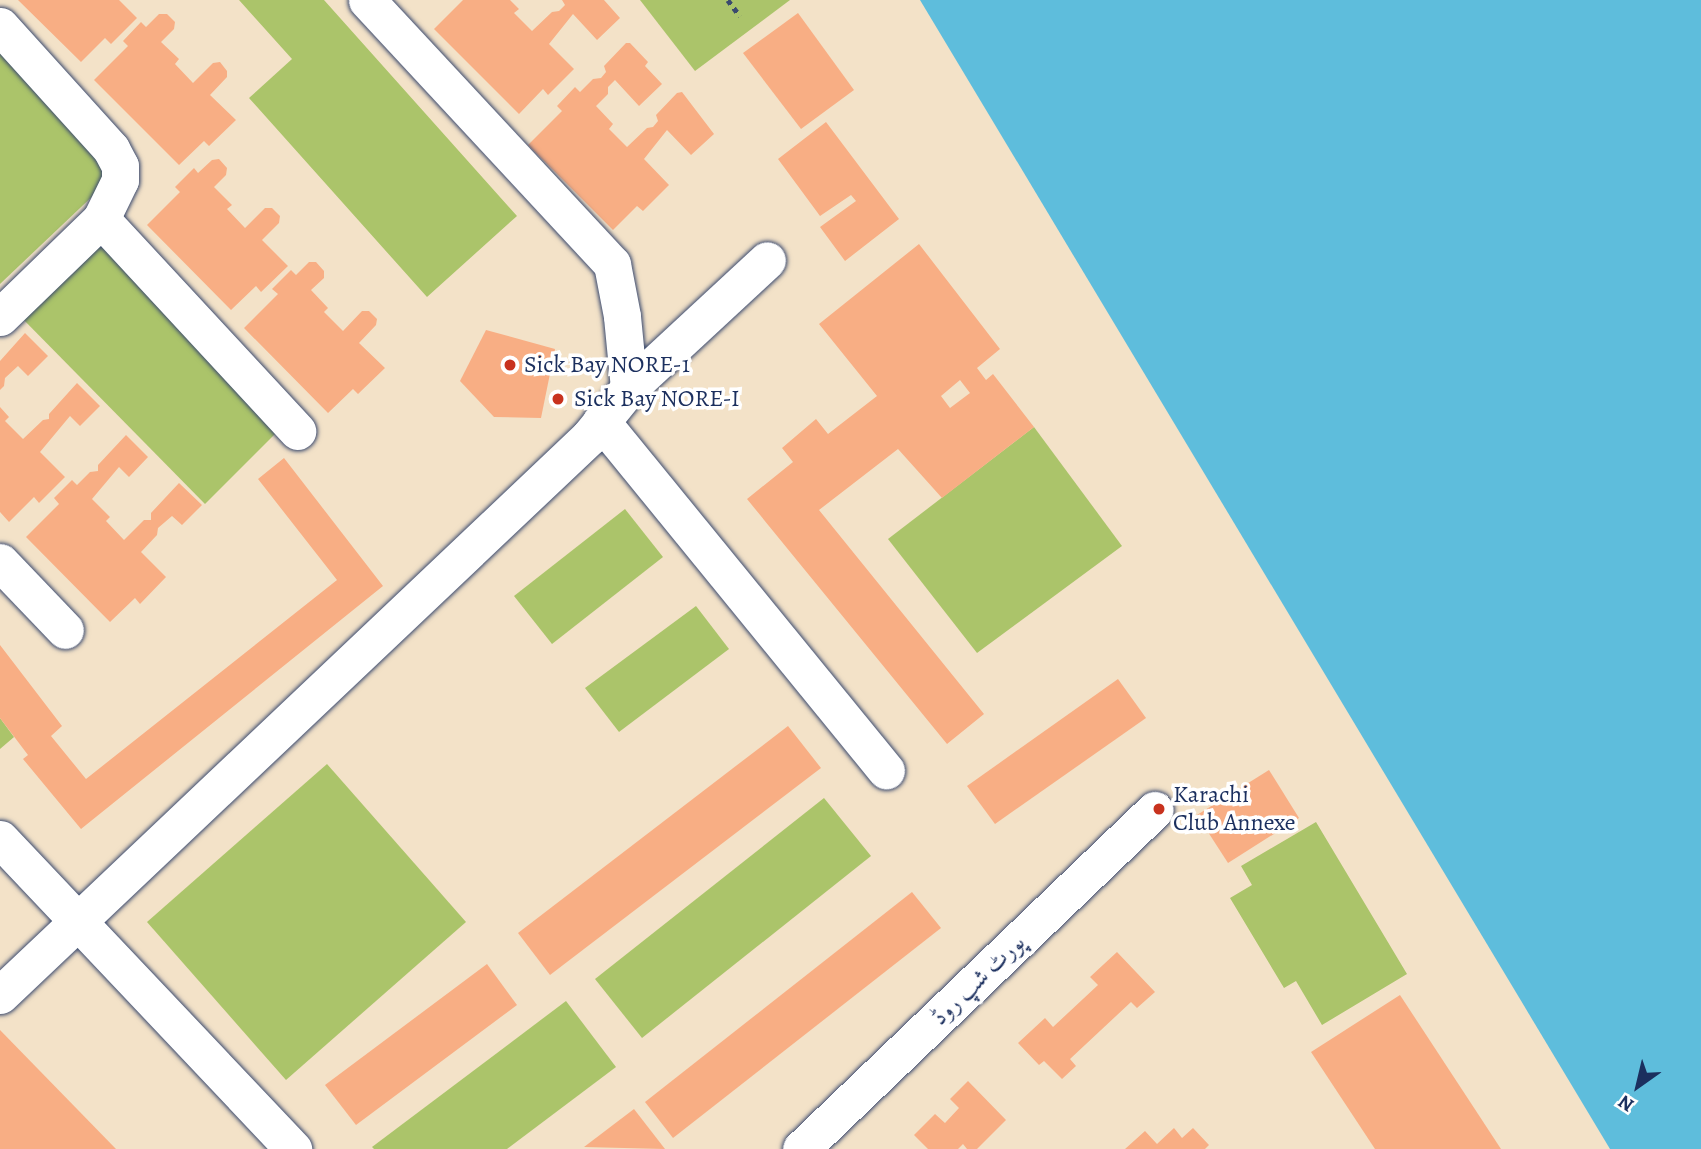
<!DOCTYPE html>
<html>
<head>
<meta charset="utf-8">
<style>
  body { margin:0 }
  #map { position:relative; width:1701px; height:1149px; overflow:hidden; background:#f3e2c8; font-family:Alegreya,Amiri,serif }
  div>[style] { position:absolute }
  .green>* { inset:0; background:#abc46a }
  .water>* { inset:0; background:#5ebddc }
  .building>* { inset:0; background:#f8ae84 }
  .path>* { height:4.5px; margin-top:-2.25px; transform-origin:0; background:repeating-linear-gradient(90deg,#3b4a6e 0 5px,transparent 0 10px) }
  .roads { filter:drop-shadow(0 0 2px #3b4a6e) drop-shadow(0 0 2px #3b4a6e) }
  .minor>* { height:37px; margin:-18.5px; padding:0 18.5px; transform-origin:18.5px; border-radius:18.5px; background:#fff }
  .dots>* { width:19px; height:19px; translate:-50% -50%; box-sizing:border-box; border:4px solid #fff; border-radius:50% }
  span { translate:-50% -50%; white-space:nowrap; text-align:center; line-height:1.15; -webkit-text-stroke:7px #fff; paint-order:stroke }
  .poi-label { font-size:24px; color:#1b2f5e }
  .left { translate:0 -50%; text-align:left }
  .street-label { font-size:24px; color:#1b2f5e }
  .north { position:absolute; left:1603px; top:1051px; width:70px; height:70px; -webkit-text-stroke:5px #fff; paint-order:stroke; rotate:214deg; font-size:19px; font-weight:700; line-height:28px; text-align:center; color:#1b2f5e }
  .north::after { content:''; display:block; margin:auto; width:24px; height:32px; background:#1b2f5e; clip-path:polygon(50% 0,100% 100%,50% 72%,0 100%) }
</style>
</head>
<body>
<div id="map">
  <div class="green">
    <div style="clip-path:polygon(239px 0,324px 0,517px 216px,427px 297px,249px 98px,292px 59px)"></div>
    <div style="clip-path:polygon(640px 0,790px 0,695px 71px)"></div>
    <div style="clip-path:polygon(0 44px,106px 167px,99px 190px,0 284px)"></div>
    <div style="clip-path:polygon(100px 240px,280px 429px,205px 504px,15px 311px)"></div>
    <div style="clip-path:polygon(1034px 427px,1122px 546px,977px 653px,888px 539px)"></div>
    <div style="clip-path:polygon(625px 509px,663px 557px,552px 644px,514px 596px)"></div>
    <div style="clip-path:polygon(696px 606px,729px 649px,619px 732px,585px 688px)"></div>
    <div style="clip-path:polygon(0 718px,14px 737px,0 749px)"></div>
    <div style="clip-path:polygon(327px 764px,466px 922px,286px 1080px,147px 922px)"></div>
    <div style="clip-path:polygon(824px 798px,871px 856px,642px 1038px,595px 979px)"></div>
    <div style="clip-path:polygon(1316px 822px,1407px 974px,1322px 1025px,1296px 981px,1284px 988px,1230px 898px,1252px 885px,1241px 866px)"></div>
    <div style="clip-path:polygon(566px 1001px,616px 1067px,507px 1149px,374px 1149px,372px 1147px)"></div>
  </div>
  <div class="water">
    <div style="clip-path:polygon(920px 0,1701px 0,1701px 1149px,1610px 1149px)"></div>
  </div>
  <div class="building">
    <div style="clip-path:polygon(18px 0,119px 0,137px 18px,111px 44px,105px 38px,81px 62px)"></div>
    <div style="clip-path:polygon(463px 0,510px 0,519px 9px,514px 13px,532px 31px,552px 12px,559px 11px,565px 5px,562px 0,604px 0,620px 18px,597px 40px,573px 14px,549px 44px,574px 69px,548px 95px,543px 89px,519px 114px,434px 29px)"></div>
    <div style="clip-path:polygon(798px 13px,854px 90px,801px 129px,743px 53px)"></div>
    <div style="clip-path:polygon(159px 14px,167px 14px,175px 22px,174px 29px,161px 42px,179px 59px,175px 64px,193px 83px,213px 63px,220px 62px,227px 71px,227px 77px,210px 95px,236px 120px,209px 146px,204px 141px,179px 165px,94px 80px,128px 46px,123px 41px,141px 22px,146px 27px)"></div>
    <div style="clip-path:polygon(626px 43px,630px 43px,648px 62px,645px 66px,662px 84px,639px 106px,615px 80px,608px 87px,608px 94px,596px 106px,613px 124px,609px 129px,627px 147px,647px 128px,653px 127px,658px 121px,656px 115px,677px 93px,682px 92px,714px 134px,691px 155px,667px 130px,644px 159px,669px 185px,643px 211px,637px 206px,613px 230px,528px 145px,562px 111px,557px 106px,575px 87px,580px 92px,593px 79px,601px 78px,606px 72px,604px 66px)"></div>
    <div style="clip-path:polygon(826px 122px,899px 219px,845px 261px,820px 227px,856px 201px,851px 195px,820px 216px,778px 159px)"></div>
    <div style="clip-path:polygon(219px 159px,227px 168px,226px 175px,214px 187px,232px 205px,227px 209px,245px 228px,265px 208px,272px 208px,280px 216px,279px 223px,262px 240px,288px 266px,261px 292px,256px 286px,231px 310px,147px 225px,180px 192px,175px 187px,194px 168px,198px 173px,212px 160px)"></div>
    <div style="clip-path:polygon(evenodd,919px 244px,1000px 349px,977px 368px,986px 380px,993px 374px,1034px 427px,942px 498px,898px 449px,819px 510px,984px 714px,947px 744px,747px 499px,793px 462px,782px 448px,816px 419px,828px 434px,877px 396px,819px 324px,919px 244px,960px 380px,970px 393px,950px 408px,941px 396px,960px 380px)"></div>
    <div style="clip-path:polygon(309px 262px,316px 262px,324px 271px,324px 278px,311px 290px,328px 308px,324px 312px,343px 331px,362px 311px,369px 311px,377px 319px,376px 325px,359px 343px,385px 368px,358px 394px,353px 389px,328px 413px,244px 328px,278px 294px,272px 289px,291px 270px,296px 275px)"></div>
    <div style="clip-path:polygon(486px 330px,555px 349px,541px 418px,494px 417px,460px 381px)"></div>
    <div style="clip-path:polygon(25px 333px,48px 356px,28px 376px,18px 366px,5px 378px,4px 386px,0 390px,0 361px)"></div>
    <div style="clip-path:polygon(77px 383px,100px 406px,80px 426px,70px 416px,40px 452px,65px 477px,39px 503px,34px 497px,9px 522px,0 512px,0 407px,9px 417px,5px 421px,23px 439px,43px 420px,49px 419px,49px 414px)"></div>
    <div style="clip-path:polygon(126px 435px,148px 457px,129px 477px,119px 467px,92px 499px,110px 517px,106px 521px,124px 540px,144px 520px,151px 520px,151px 513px,179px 483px,202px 505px,182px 525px,172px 516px,158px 528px,157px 535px,141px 552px,166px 577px,140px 604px,135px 598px,110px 622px,26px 537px,59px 504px,54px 498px,72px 480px,77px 485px,90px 472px,98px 471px,98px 465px)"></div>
    <div style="clip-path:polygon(284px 458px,383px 586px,81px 829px,23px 759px,28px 755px,0 718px,0 645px,62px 726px,51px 736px,86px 779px,337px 580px,258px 479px)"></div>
    <div style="clip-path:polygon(1118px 679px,1146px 718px,995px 824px,967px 786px)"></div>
    <div style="clip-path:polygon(788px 726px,821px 768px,550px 975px,518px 933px)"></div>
    <div style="clip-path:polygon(1269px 770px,1299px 818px,1228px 863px,1197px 815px)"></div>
    <div style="clip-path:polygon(912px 892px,941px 928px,673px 1138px,645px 1102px)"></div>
    <div style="clip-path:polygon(1117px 952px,1155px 992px,1137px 1008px,1131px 1002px,1070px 1059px,1076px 1066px,1062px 1079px,1044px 1061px,1039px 1065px,1018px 1043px,1045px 1018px,1053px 1027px,1098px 985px,1090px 977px)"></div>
    <div style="clip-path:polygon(487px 964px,517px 1005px,356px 1125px,325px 1085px)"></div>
    <div style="clip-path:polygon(1400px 995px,1501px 1149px,1375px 1149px,1311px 1052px)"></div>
    <div style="clip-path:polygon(0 1030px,116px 1149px,0 1149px)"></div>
    <div style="clip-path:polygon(968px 1081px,1006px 1120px,977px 1149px,967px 1149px,963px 1144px,958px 1149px,928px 1149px,914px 1135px,935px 1114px,945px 1123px,959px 1108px,950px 1099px)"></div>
    <div style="clip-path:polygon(634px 1109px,665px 1149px,584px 1147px)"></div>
    <div style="clip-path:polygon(1174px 1128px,1182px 1138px,1193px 1128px,1209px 1145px,1205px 1149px,1125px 1149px,1145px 1131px,1157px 1144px)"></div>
  </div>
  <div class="path">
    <div style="left:728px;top:0;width:20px;rotate:53deg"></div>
  </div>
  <div class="roads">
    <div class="minor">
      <div style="left:0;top:26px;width:166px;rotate:47.9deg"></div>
      <div style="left:111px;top:149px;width:19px;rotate:62deg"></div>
      <div style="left:120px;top:166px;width:14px;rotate:90deg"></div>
      <div style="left:120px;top:180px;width:43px;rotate:116deg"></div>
      <div style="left:101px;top:219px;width:289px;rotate:47.2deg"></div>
      <div style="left:0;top:317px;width:141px;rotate:-44.1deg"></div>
      <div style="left:629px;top:388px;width:188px;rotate:-42.8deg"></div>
      <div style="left:601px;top:421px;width:451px;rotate:50.8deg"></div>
      <div style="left:0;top:562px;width:94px;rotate:46.3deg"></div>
      <div style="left:0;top:839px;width:427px;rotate:46.6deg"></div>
      <div style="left:0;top:995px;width:811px;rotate:-43.45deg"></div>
      <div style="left:589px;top:437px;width:63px;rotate:-50.8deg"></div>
      <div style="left:629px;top:388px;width:72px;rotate:-95.6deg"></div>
      <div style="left:622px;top:316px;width:53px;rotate:-100.9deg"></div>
      <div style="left:612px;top:264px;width:360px;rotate:-132.9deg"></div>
      <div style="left:801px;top:1149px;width:490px;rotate:-43.8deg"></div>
    </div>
  </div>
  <div class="dots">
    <div style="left:510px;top:365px;background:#c8321e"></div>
    <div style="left:558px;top:399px;background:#c8321e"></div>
    <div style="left:1159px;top:809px;background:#c8321e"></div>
  </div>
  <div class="poi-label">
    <span class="left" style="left:524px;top:365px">Sick Bay NORE-1</span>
    <span class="left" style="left:574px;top:399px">Sick Bay NORE-I</span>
    <span class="left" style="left:1173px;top:809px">Karachi<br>Club Annexe</span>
  </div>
  <div class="street-label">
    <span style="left:978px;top:980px;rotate:-44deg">پورٹ شپ روڈ</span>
  </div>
  <div class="north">N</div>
</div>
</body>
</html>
